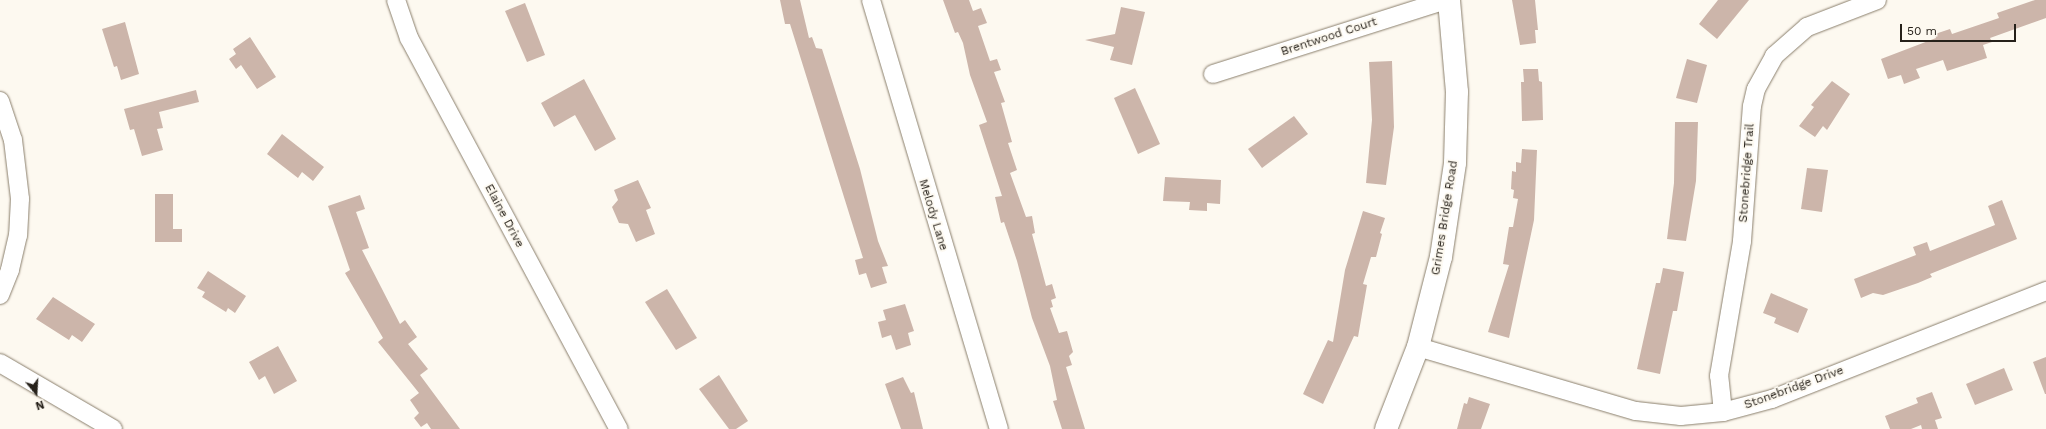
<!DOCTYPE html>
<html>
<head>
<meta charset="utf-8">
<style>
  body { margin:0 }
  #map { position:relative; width:2046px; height:429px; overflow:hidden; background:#fdf9f0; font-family:"Work Sans",sans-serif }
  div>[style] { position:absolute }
  .building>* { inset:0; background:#ccb5aa }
  .roads { filter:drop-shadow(0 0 1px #8a7f6c) drop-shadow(0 0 1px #8a7f6c) }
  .minor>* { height:18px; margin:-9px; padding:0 9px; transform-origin:9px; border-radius:9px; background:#fff }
  .tertiary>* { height:22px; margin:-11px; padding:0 11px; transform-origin:11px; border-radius:11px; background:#fff }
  span { translate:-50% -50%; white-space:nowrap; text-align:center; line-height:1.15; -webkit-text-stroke:3.5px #fdf9f0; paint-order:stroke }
  .street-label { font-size:12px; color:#26211a }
  .north { position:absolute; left:16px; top:373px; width:40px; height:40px; -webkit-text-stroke:3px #fdf9f0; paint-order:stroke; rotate:162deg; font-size:11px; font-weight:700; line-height:16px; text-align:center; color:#26211a }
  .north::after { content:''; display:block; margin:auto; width:14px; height:18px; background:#26211a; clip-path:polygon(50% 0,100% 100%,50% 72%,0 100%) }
  .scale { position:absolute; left:1900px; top:24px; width:116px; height:18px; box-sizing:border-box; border:2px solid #26211a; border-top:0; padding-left:5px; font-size:12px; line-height:14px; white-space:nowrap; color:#26211a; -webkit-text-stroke:3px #fdf9f0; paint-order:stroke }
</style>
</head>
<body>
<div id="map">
  <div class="building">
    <div style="clip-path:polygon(780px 0,800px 0,809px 38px,812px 37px,816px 48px,822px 49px,860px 169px,878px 241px,888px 266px,882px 267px,887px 283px,871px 288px,866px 273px,859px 275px,855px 260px,863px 258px,790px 24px,785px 24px)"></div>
    <div style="clip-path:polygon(943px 0,969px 0,973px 11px,981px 8px,987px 23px,978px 26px,990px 61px,997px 59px,1001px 70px,994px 72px,1005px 102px,1001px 103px,1012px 142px,1008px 143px,1017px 170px,1010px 173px,1026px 217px,1032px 216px,1035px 233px,1032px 234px,1046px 286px,1052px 284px,1056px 298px,1051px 300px,1053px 307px,1050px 308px,1059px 333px,1067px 331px,1073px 352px,1069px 356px,1072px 365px,1066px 367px,1085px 429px,1062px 429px,1053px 401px,1057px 400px,1050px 366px,1032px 318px,1017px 261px,1004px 222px,1001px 223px,995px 197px,1002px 196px,979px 125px,987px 122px,970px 75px,963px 43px,958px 32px,955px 33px)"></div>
    <div style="clip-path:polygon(1512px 0,1535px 0,1538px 30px,1535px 30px,1536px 43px,1520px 45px)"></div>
    <div style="clip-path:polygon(1718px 0,1749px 0,1717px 39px,1699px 24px)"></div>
    <div style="clip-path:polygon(2035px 0,2046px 0,2046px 18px,1990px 38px,1992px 42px,1983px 45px,1987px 58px,1947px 71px,1943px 60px,1916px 69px,1920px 78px,1904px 84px,1901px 75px,1888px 79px,1881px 59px,1936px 38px,1935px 34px,1950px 29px,1952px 34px,1999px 18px,1997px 13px)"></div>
    <div style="clip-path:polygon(525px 3px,545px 55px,527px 62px,505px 11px)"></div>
    <div style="clip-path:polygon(1121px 7px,1145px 12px,1132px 65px,1110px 60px,1114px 47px,1085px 40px,1115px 34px)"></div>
    <div style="clip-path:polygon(125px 22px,139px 74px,121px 80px,117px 66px,114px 67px,102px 29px)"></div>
    <div style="clip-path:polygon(250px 37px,276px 77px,257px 89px,241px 65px,236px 69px,229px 59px,236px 54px,233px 49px)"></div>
    <div style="clip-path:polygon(1687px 59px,1707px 65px,1697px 103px,1676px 98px)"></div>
    <div style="clip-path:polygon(1392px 61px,1394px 127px,1386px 185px,1366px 183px,1372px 120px,1369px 62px)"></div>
    <div style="clip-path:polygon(1523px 69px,1538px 69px,1539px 81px,1542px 82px,1543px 120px,1522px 121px,1521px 82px,1524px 82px)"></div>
    <div style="clip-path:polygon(584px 79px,616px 139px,595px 151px,575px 115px,554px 127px,541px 103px)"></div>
    <div style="clip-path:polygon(1832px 81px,1850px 94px,1827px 130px,1823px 126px,1815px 137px,1799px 126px,1814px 107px,1811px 105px)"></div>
    <div style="clip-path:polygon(1135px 88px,1160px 144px,1138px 154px,1114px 98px)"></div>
    <div style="clip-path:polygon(196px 90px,199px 102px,159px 112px,163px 128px,157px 129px,163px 150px,142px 156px,134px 129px,130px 130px,124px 109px)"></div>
    <div style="clip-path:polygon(1294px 116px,1308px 134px,1262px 168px,1248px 149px)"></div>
    <div style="clip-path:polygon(1675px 122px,1698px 122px,1696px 181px,1686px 241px,1667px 239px,1674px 183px)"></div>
    <div style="clip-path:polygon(282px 134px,324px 167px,313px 181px,302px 172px,298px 178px,267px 154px)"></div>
    <div style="clip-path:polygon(1522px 149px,1537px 150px,1534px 220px,1509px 338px,1488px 332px,1509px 265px,1503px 264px,1509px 227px,1513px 227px,1518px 199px,1513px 198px,1514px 190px,1511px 189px,1512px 171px,1516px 172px,1516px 162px,1521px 163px)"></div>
    <div style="clip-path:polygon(1807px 168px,1828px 170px,1822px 212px,1801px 209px)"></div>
    <div style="clip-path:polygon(1165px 177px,1221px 180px,1220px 204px,1207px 203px,1207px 211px,1189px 210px,1190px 202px,1163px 201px)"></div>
    <div style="clip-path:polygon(638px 180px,651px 208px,646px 210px,655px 234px,636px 242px,628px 224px,619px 223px,612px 207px,618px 200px,614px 190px)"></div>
    <div style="clip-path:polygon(155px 194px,173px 194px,173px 229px,182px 229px,182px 242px,155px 242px)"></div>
    <div style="clip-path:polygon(360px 195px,365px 209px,356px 212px,369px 248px,362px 250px,400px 324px,405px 320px,417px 337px,408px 344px,428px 369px,420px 375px,460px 429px,431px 429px,427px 423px,421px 427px,414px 418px,419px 413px,410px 400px,419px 393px,378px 342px,383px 338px,345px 273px,350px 270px,328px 206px)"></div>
    <div style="clip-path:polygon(2002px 200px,2017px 239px,1930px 274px,1932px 277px,1918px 283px,1883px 295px,1873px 293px,1861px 298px,1854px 279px,1916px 255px,1913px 247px,1927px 242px,1930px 251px,1995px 225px,1988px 206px)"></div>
    <div style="clip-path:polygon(1363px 211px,1385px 218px,1380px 233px,1382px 234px,1376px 257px,1371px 257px,1363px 284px,1367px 285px,1358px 337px,1354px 336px,1323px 404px,1303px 394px,1328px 340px,1333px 342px,1345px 270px)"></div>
    <div style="clip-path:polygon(1663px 268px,1684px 272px,1677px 311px,1673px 311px,1660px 374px,1637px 369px,1656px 283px,1660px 283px)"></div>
    <div style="clip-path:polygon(208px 271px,246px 296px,235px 313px,228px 308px,226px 312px,202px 297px,205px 292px,197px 288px)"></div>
    <div style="clip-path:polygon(667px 289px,697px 338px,676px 350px,645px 302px)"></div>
    <div style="clip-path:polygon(1771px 293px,1808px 309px,1798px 333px,1774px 323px,1776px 318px,1763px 313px)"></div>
    <div style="clip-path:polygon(53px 297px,95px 324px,82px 342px,72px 335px,69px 340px,36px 319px)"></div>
    <div style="clip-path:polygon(905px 304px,914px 331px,908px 333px,911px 345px,896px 350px,891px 335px,882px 338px,878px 322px,886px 320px,883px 310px)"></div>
    <div style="clip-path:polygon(278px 346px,297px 381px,274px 394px,265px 376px,259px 380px,249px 362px)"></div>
    <div style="clip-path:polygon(2046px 357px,2046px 394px,2045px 394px,2033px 362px)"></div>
    <div style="clip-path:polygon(2004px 368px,2013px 390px,1975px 405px,1966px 384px)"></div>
    <div style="clip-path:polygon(719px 375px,748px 421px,736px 429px,729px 429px,699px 389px)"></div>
    <div style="clip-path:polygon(903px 377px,911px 393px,914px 392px,923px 429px,901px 429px,885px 384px)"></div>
    <div style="clip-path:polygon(1932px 392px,1942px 418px,1935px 420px,1938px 429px,1922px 429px,1921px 425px,1911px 429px,1890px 429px,1885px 416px,1918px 403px,1916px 398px)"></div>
    <div style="clip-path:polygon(1469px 397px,1490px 404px,1481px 429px,1457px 429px,1464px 403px,1467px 404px)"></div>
  </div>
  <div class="roads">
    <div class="minor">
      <div style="left:396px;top:0;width:40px;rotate:71.1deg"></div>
      <div style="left:409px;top:38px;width:444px;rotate:61.8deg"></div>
      <div style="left:871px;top:0;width:448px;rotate:73.4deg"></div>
      <div style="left:1213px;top:74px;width:244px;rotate:-17.6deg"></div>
      <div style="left:0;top:101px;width:41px;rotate:71.6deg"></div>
      <div style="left:13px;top:140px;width:59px;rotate:83.2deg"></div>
      <div style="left:20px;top:199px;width:36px;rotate:93deg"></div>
      <div style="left:18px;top:235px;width:36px;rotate:103deg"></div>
      <div style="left:10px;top:270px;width:27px;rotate:112deg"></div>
      <div style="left:1418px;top:347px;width:227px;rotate:16.4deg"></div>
      <div style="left:1636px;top:411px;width:45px;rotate:6.3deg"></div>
      <div style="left:1681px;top:416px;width:42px;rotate:-5.4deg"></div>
      <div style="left:1723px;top:412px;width:51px;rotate:-14.9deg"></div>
      <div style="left:1772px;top:399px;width:295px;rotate:-21.5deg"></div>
      <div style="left:0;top:363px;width:131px;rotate:30.3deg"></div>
      <div style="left:1723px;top:412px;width:36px;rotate:-96deg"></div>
      <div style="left:1719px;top:376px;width:137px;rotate:-80.3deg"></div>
      <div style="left:1742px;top:241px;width:135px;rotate:-85.8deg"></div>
      <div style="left:1752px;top:106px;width:17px;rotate:-77deg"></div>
      <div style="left:1756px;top:89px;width:38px;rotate:-61deg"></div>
      <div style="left:1774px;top:56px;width:44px;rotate:-41.3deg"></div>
      <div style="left:1807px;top:27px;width:75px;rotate:-21.1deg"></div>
    </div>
    <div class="tertiary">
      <div style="left:1386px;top:429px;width:88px;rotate:-68.7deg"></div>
      <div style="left:1418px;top:347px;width:93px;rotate:-75.7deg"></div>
      <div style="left:1441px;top:257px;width:95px;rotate:-81.5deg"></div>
      <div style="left:1455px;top:163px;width:71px;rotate:-88.4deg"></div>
      <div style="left:1457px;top:92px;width:92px;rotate:-95deg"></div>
    </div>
  </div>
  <div class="street-label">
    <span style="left:1329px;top:37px;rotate:-18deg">Brentwood Court</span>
    <span style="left:1747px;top:173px;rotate:-86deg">Stonebridge Trail</span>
    <span style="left:933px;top:215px;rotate:73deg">Melody Lane</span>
    <span style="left:504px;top:216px;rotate:62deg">Elaine Drive</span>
    <span style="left:1445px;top:218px;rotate:-81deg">Grimes Bridge Road</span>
    <span style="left:1794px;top:388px;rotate:-20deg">Stonebridge Drive</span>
  </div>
  <div class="north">N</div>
  <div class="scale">50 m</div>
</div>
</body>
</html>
